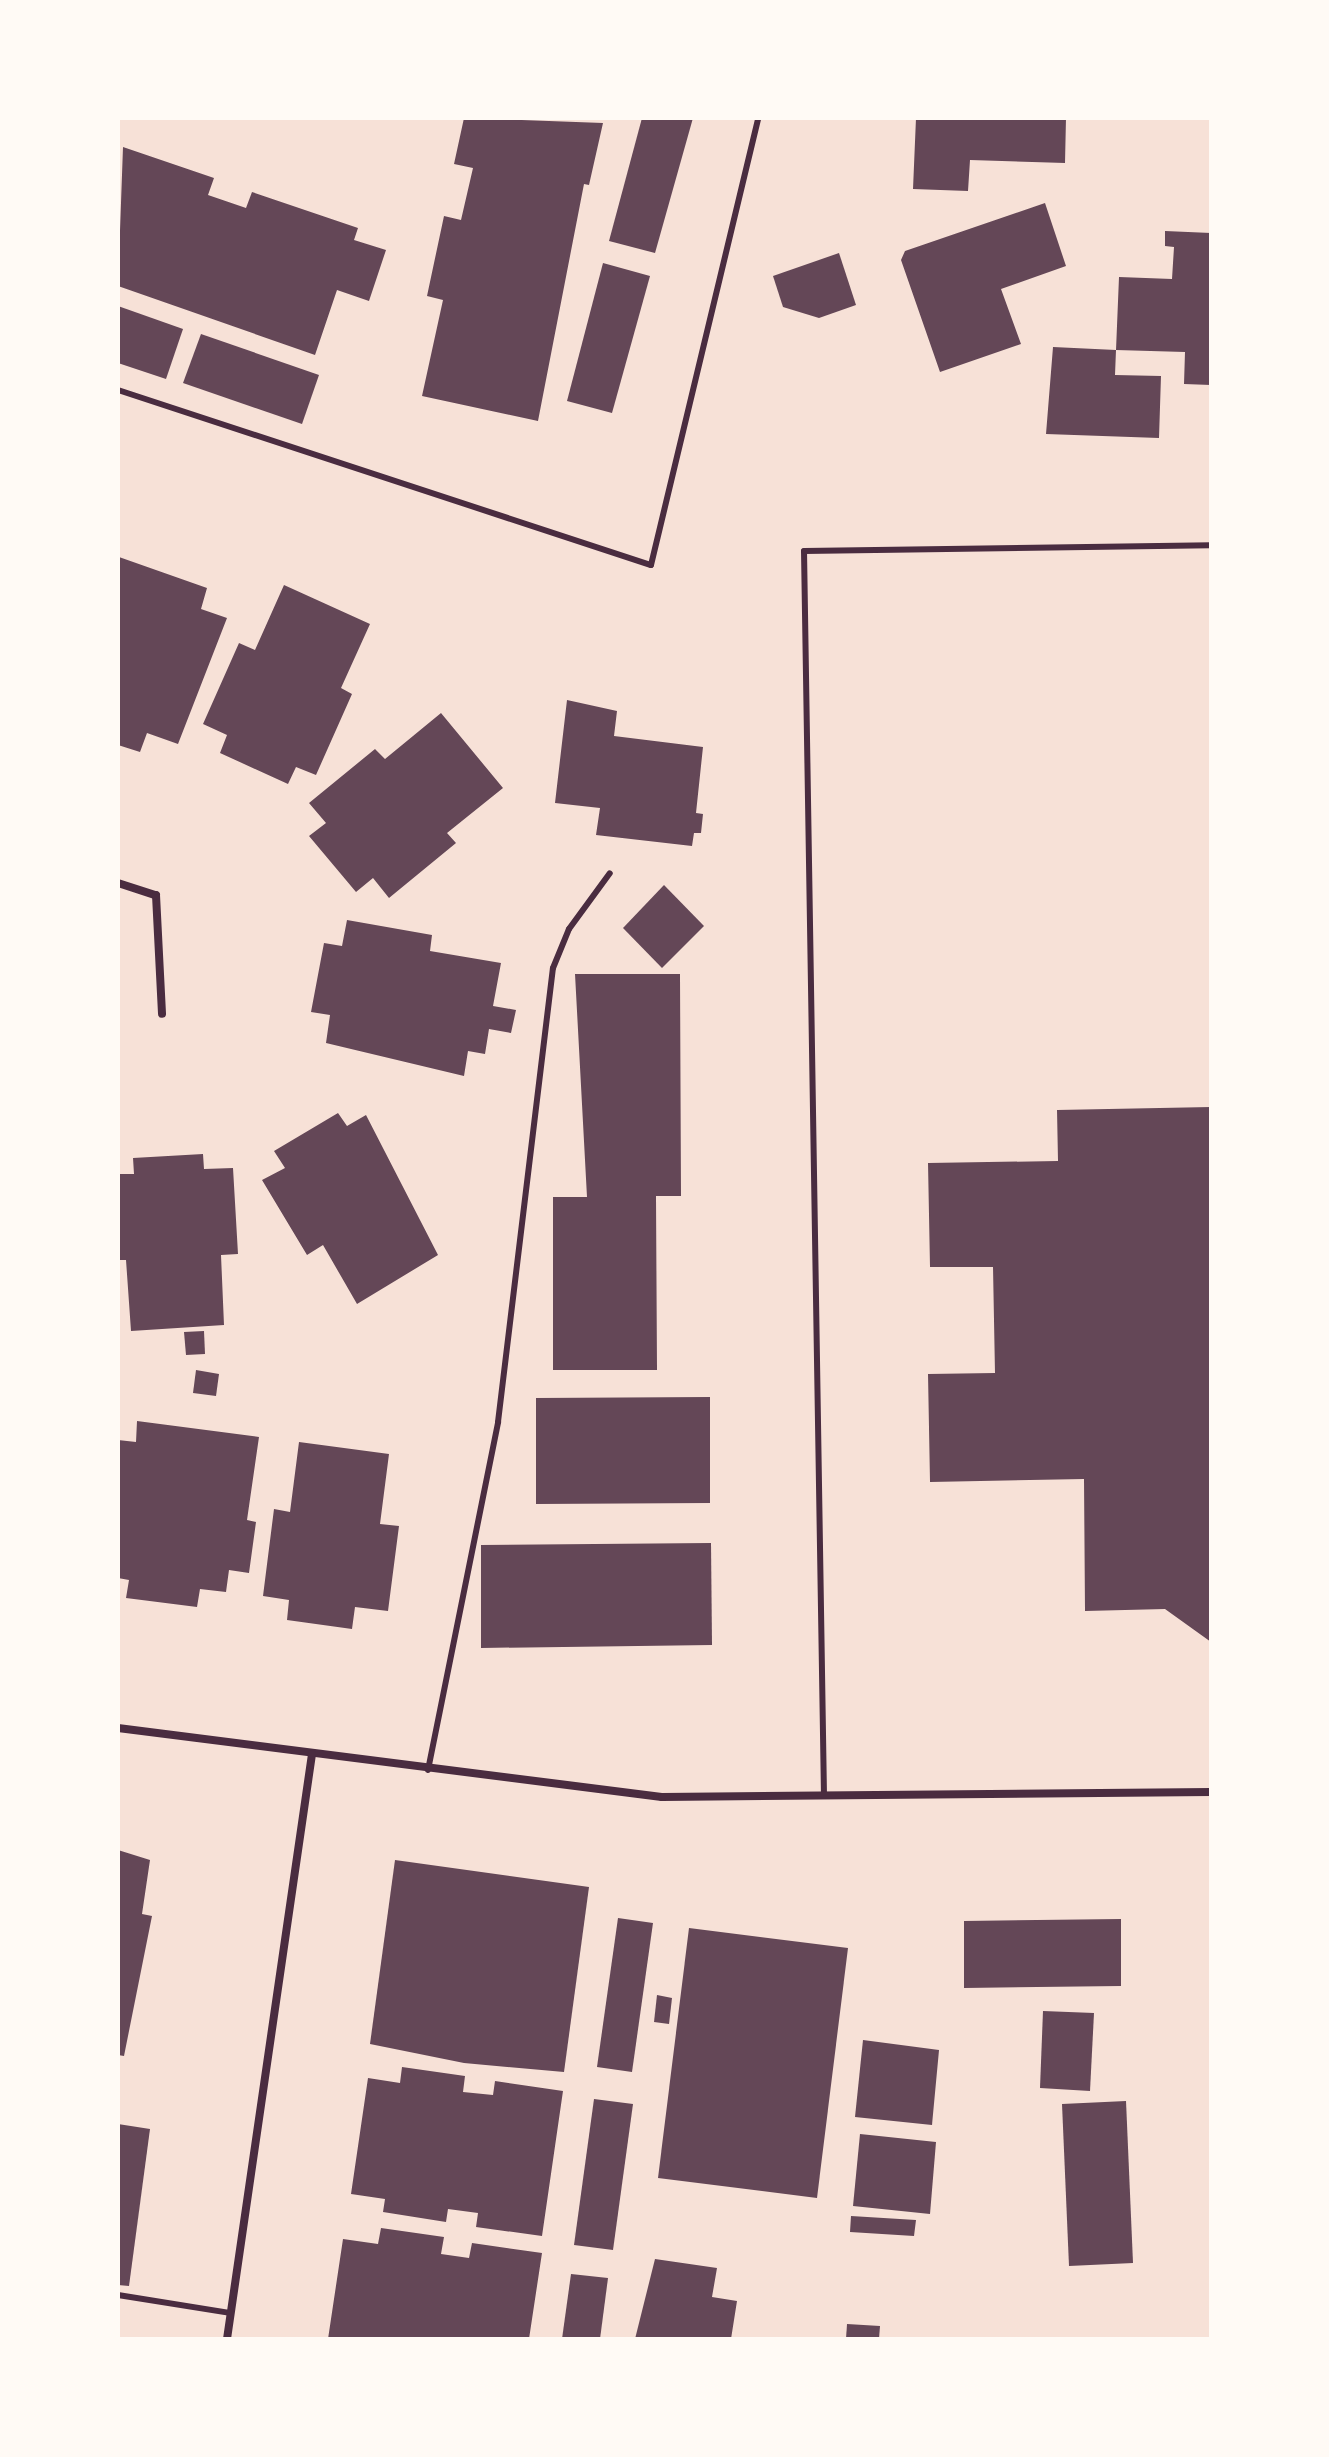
<!DOCTYPE html>
<html>
<head>
<meta charset="utf-8">
<style>
  body { margin:0 }
  #map { position:relative; width:1329px; height:2457px; overflow:hidden; background:#f7e1d7; font-family:"Work Sans",sans-serif }
  div>[style] { position:absolute }
  .building>* { inset:0; background:#644757 }
  .service>* { height:6px; margin:-3px; padding:0 3px; transform-origin:3px; border-radius:3px; background:#4a2c40 }
  .minor>* { height:8px; margin:-4px; padding:0 4px; transform-origin:4px; border-radius:4px; background:#4a2c40 }
  span { translate:-50% -50%; white-space:nowrap; text-align:center; line-height:1.15; -webkit-text-stroke:7px #fffaf5; paint-order:stroke }
  .frame { position:absolute; inset:0; border:120px solid #fffaf5; pointer-events:none }
</style>
</head>
<body>
<div id="map">
  <div class="building">
    <div style="clip-path:polygon(464px 118px,603px 123px,589px 185px,584px 184px,538px 421px,422px 396px,443px 300px,427px 296px,444px 216px,461px 220px,473px 168px,454px 164px)"></div>
    <div style="clip-path:polygon(642px 118px,693px 118px,655px 253px,609px 241px)"></div>
    <div style="clip-path:polygon(916px 118px,1066px 118px,1065px 163px,970px 160px,968px 191px,913px 189px)"></div>
    <div style="clip-path:polygon(123px 147px,214px 178px,208px 195px,246px 208px,252px 192px,358px 228px,354px 240px,386px 250px,369px 301px,337px 290px,315px 355px,118px 286px)"></div>
    <div style="clip-path:polygon(1045px 203px,1066px 266px,1001px 289px,1021px 344px,940px 372px,901px 260px,905px 251px)"></div>
    <div style="clip-path:polygon(1165px 231px,1211px 233px,1211px 385px,1184px 384px,1185px 352px,1116px 350px,1119px 277px,1172px 279px,1174px 247px,1165px 246px)"></div>
    <div style="clip-path:polygon(839px 253px,856px 305px,819px 318px,783px 307px,773px 276px)"></div>
    <div style="clip-path:polygon(603px 263px,650px 276px,612px 413px,567px 401px)"></div>
    <div style="clip-path:polygon(118px 306px,183px 329px,166px 379px,118px 363px)"></div>
    <div style="clip-path:polygon(201px 334px,319px 375px,302px 424px,183px 383px)"></div>
    <div style="clip-path:polygon(1053px 347px,1116px 350px,1115px 375px,1161px 376px,1159px 438px,1046px 434px)"></div>
    <div style="clip-path:polygon(119px 557px,207px 588px,201px 609px,227px 618px,178px 744px,147px 733px,140px 752px,118px 745px)"></div>
    <div style="clip-path:polygon(284px 585px,370px 624px,341px 688px,352px 694px,316px 775px,296px 767px,288px 784px,220px 753px,227px 735px,203px 724px,239px 643px,255px 650px)"></div>
    <div style="clip-path:polygon(567px 700px,617px 711px,614px 736px,703px 747px,696px 813px,703px 814px,701px 833px,694px 833px,692px 846px,596px 835px,600px 808px,555px 803px)"></div>
    <div style="clip-path:polygon(441px 713px,503px 788px,447px 833px,456px 843px,389px 898px,373px 878px,356px 892px,309px 836px,326px 823px,309px 803px,375px 749px,385px 759px)"></div>
    <div style="clip-path:polygon(664px 885px,704px 926px,662px 968px,623px 928px)"></div>
    <div style="clip-path:polygon(347px 920px,432px 935px,430px 951px,501px 963px,493px 1006px,516px 1010px,511px 1033px,489px 1029px,485px 1054px,468px 1051px,464px 1076px,326px 1043px,330px 1015px,311px 1012px,324px 943px,342px 946px)"></div>
    <div style="clip-path:polygon(575px 974px,680px 974px,681px 1196px,656px 1196px,657px 1370px,553px 1370px,553px 1197px,587px 1197px)"></div>
    <div style="clip-path:polygon(1211px 1107px,1211px 1642px,1165px 1609px,1085px 1611px,1084px 1479px,930px 1482px,928px 1374px,995px 1373px,993px 1267px,930px 1267px,928px 1163px,1058px 1161px,1057px 1110px)"></div>
    <div style="clip-path:polygon(338px 1113px,347px 1126px,366px 1115px,438px 1255px,357px 1304px,323px 1245px,307px 1255px,262px 1180px,285px 1168px,274px 1151px)"></div>
    <div style="clip-path:polygon(203px 1154px,204px 1169px,233px 1168px,238px 1254px,221px 1255px,224px 1325px,131px 1331px,126px 1260px,118px 1260px,118px 1174px,134px 1174px,133px 1158px)"></div>
    <div style="clip-path:polygon(204px 1331px,205px 1354px,186px 1355px,184px 1332px)"></div>
    <div style="clip-path:polygon(196px 1370px,219px 1374px,216px 1396px,193px 1393px)"></div>
    <div style="clip-path:polygon(710px 1397px,710px 1503px,536px 1504px,536px 1398px)"></div>
    <div style="clip-path:polygon(137px 1421px,259px 1437px,247px 1520px,256px 1522px,249px 1573px,229px 1570px,226px 1592px,200px 1589px,197px 1607px,126px 1598px,129px 1580px,118px 1578px,118px 1440px,136px 1442px)"></div>
    <div style="clip-path:polygon(299px 1442px,389px 1454px,380px 1524px,399px 1526px,388px 1611px,355px 1607px,352px 1629px,287px 1620px,289px 1600px,263px 1596px,274px 1509px,290px 1512px)"></div>
    <div style="clip-path:polygon(711px 1543px,712px 1645px,481px 1648px,481px 1545px)"></div>
    <div style="clip-path:polygon(118px 1850px,150px 1860px,142px 1914px,152px 1916px,124px 2056px,118px 2055px)"></div>
    <div style="clip-path:polygon(395px 1860px,589px 1887px,564px 2072px,464px 2063px,370px 2044px)"></div>
    <div style="clip-path:polygon(618px 1918px,653px 1923px,632px 2072px,597px 2067px)"></div>
    <div style="clip-path:polygon(1121px 1919px,1121px 1986px,964px 1988px,964px 1921px)"></div>
    <div style="clip-path:polygon(689px 1928px,848px 1948px,817px 2198px,658px 2178px)"></div>
    <div style="clip-path:polygon(657px 1995px,672px 1998px,669px 2024px,654px 2022px)"></div>
    <div style="clip-path:polygon(1043px 2011px,1094px 2013px,1090px 2091px,1040px 2088px)"></div>
    <div style="clip-path:polygon(863px 2040px,939px 2050px,932px 2125px,855px 2117px)"></div>
    <div style="clip-path:polygon(402px 2067px,465px 2076px,463px 2092px,493px 2095px,495px 2081px,563px 2091px,542px 2236px,476px 2227px,478px 2213px,448px 2209px,446px 2222px,383px 2212px,385px 2199px,351px 2194px,368px 2078px,400px 2083px)"></div>
    <div style="clip-path:polygon(594px 2099px,633px 2104px,613px 2250px,574px 2245px)"></div>
    <div style="clip-path:polygon(1126px 2101px,1133px 2263px,1069px 2266px,1062px 2104px)"></div>
    <div style="clip-path:polygon(118px 2124px,150px 2129px,129px 2286px,118px 2285px)"></div>
    <div style="clip-path:polygon(860px 2134px,936px 2142px,930px 2214px,853px 2206px)"></div>
    <div style="clip-path:polygon(851px 2216px,916px 2220px,914px 2236px,850px 2232px)"></div>
    <div style="clip-path:polygon(381px 2228px,444px 2237px,441px 2254px,469px 2258px,472px 2243px,542px 2253px,529px 2339px,328px 2339px,343px 2239px,378px 2244px)"></div>
    <div style="clip-path:polygon(655px 2259px,717px 2268px,712px 2297px,737px 2301px,731px 2339px,635px 2339px)"></div>
    <div style="clip-path:polygon(571px 2274px,608px 2278px,600px 2339px,562px 2339px)"></div>
    <div style="clip-path:polygon(847px 2324px,880px 2326px,879px 2339px,846px 2339px)"></div>
  </div>
  <div class="service">
    <div style="left:118px;top:390px;width:561px;rotate:18.18deg"></div>
    <div style="left:651px;top:565px;width:460px;rotate:-76.5deg"></div>
    <div style="left:428px;top:1770px;width:355px;rotate:-78.6deg"></div>
    <div style="left:498px;top:1422px;width:457px;rotate:-83.1deg"></div>
    <div style="left:553px;top:968px;width:42px;rotate:-67.7deg"></div>
    <div style="left:569px;top:929px;width:69px;rotate:-53.8deg"></div>
    <div style="left:824px;top:1796px;width:1245px;rotate:-90.92deg"></div>
    <div style="left:804px;top:551px;width:407px;rotate:-0.8deg"></div>
    <div style="left:118px;top:2295px;width:113px;rotate:9.1deg"></div>
  </div>
  <div class="minor">
    <div style="left:118px;top:883px;width:40px;rotate:18deg"></div>
    <div style="left:156px;top:895px;width:119px;rotate:87.1deg"></div>
    <div style="left:118px;top:1728px;width:548px;rotate:7.23deg"></div>
    <div style="left:662px;top:1797px;width:549px;rotate:-0.52deg"></div>
    <div style="left:227px;top:2339px;width:591px;rotate:-81.73deg"></div>
  </div>
  <div class="frame"></div>
</div>
</body>
</html>
